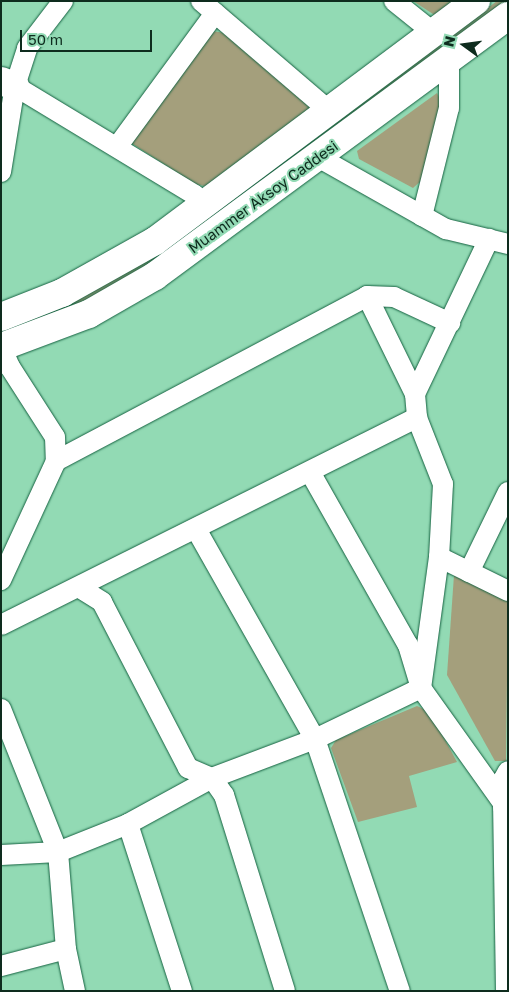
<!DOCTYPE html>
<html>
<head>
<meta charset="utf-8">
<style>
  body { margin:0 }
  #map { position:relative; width:509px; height:992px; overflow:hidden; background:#92dab4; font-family:"Golos Text",sans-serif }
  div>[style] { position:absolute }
  .green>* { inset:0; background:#a49f7c }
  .roads { filter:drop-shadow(0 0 1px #156241) drop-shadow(0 0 1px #156241) }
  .street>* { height:20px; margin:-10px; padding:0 10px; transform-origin:10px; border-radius:10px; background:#fff }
  .secondary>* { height:28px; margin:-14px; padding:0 14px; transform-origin:14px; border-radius:14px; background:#fff }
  span { translate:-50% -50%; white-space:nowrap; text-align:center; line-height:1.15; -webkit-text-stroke:4px #92dab4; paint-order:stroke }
  .street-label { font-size:15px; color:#0e2c1e }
  .frame { position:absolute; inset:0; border:2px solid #0e2c1e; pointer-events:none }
  .north { position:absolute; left:439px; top:20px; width:50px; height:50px; -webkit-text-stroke:4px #92dab4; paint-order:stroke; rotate:284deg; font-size:14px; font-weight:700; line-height:20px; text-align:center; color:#0e2c1e }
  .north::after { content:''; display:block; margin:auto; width:18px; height:22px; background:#0e2c1e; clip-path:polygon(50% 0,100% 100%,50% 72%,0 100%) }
  .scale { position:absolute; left:20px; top:30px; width:132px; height:22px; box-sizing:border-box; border:2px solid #0e2c1e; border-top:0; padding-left:6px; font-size:15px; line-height:18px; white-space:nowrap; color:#0e2c1e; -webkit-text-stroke:4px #92dab4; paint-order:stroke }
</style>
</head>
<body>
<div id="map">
  <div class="green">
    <div style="clip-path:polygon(413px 1px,455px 1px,436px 16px)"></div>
    <div style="clip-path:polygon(497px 1px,508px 3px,213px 221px,109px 291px,8px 334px,6px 327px,321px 133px)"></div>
    <div style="clip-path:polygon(212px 31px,225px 33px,312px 109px,209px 187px,195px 184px,131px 143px)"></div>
    <div style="clip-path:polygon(437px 93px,441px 101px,422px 180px,413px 188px,359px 159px,357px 151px)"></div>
    <div style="clip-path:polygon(454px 575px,508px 597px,506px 761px,495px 761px,447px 675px)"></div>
    <div style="clip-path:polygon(417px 706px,430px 712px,457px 762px,409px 776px,417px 807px,358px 822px,331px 748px,336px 740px)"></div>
  </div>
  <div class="roads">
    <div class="street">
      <div style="left:201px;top:1px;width:167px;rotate:40.6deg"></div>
      <div style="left:394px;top:1px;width:51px;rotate:38.7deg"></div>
      <div style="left:15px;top:86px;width:210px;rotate:31.2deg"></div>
      <div style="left:195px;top:195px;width:13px;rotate:63deg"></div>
      <div style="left:117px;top:147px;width:166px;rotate:-53.8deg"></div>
      <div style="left:318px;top:157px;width:147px;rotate:29.4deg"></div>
      <div style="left:446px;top:229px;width:64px;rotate:13.6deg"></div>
      <div style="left:1px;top:172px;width:87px;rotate:-80.8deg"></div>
      <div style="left:15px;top:86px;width:40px;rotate:-72deg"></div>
      <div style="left:27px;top:48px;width:59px;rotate:-52.5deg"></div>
      <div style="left:422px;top:216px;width:111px;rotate:-76deg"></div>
      <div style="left:449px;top:108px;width:47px;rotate:-90deg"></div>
      <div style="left:367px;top:296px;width:27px;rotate:2deg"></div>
      <div style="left:394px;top:297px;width:62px;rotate:24.9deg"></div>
      <div style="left:1px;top:346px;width:23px;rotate:67deg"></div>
      <div style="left:10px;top:367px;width:83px;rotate:57.3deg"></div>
      <div style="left:55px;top:437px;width:24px;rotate:88deg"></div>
      <div style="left:415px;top:394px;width:172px;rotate:-64.5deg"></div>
      <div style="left:310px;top:472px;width:199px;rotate:60.5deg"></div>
      <div style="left:408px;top:645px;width:45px;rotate:73.2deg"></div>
      <div style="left:421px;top:688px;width:150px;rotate:54.5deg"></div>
      <div style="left:196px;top:529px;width:241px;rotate:60.5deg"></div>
      <div style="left:315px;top:739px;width:266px;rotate:71.4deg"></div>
      <div style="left:439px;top:557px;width:77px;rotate:26.2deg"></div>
      <div style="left:469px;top:572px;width:89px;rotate:-64deg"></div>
      <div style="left:1px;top:580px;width:131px;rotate:-65.2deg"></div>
      <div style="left:56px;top:461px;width:352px;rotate:-27.9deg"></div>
      <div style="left:367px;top:296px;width:109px;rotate:63.9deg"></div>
      <div style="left:415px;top:394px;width:24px;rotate:85deg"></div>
      <div style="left:417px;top:418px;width:71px;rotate:68.5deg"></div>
      <div style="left:443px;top:484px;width:73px;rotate:93.1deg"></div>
      <div style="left:439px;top:557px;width:132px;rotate:97.8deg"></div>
      <div style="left:421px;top:688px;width:118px;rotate:154.3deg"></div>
      <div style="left:315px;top:739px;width:110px;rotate:159.3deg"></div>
      <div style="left:212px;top:778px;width:96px;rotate:151.3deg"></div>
      <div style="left:128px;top:824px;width:75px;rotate:158.2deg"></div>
      <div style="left:58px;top:852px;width:57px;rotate:177deg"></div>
      <div style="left:80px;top:588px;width:26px;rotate:32deg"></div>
      <div style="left:102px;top:602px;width:187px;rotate:62.6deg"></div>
      <div style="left:188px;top:768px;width:26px;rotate:23deg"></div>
      <div style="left:212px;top:778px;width:21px;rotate:55deg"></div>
      <div style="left:224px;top:795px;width:205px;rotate:72.7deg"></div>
      <div style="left:1px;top:625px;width:465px;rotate:-26.5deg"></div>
      <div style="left:1px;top:709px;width:154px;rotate:68.3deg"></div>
      <div style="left:58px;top:852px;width:97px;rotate:85.3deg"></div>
      <div style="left:66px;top:949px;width:43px;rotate:77.9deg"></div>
      <div style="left:128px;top:824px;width:176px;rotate:72.1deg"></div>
      <div style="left:1px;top:966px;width:67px;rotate:-14.7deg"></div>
      <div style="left:506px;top:991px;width:184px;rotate:-90.9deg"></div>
      <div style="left:503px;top:807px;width:27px;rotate:-90deg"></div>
      <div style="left:503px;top:780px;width:10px;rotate:-61deg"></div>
    </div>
    <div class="secondary">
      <div style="left:1px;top:81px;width:15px;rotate:20deg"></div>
      <div style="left:1px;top:317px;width:66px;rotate:-21.5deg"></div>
      <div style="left:62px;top:293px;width:107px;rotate:-29.2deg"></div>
      <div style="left:155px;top:241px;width:401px;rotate:-36.8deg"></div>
      <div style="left:1px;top:347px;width:94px;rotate:-20.6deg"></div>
      <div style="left:89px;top:314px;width:76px;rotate:-29.9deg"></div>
      <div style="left:155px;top:276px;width:438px;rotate:-36.4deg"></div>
    </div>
  </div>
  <div class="street-label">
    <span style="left:263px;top:197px;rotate:-36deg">Muammer Aksoy Caddesi</span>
  </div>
  <div class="frame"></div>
  <div class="north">N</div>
  <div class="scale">50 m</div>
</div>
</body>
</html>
